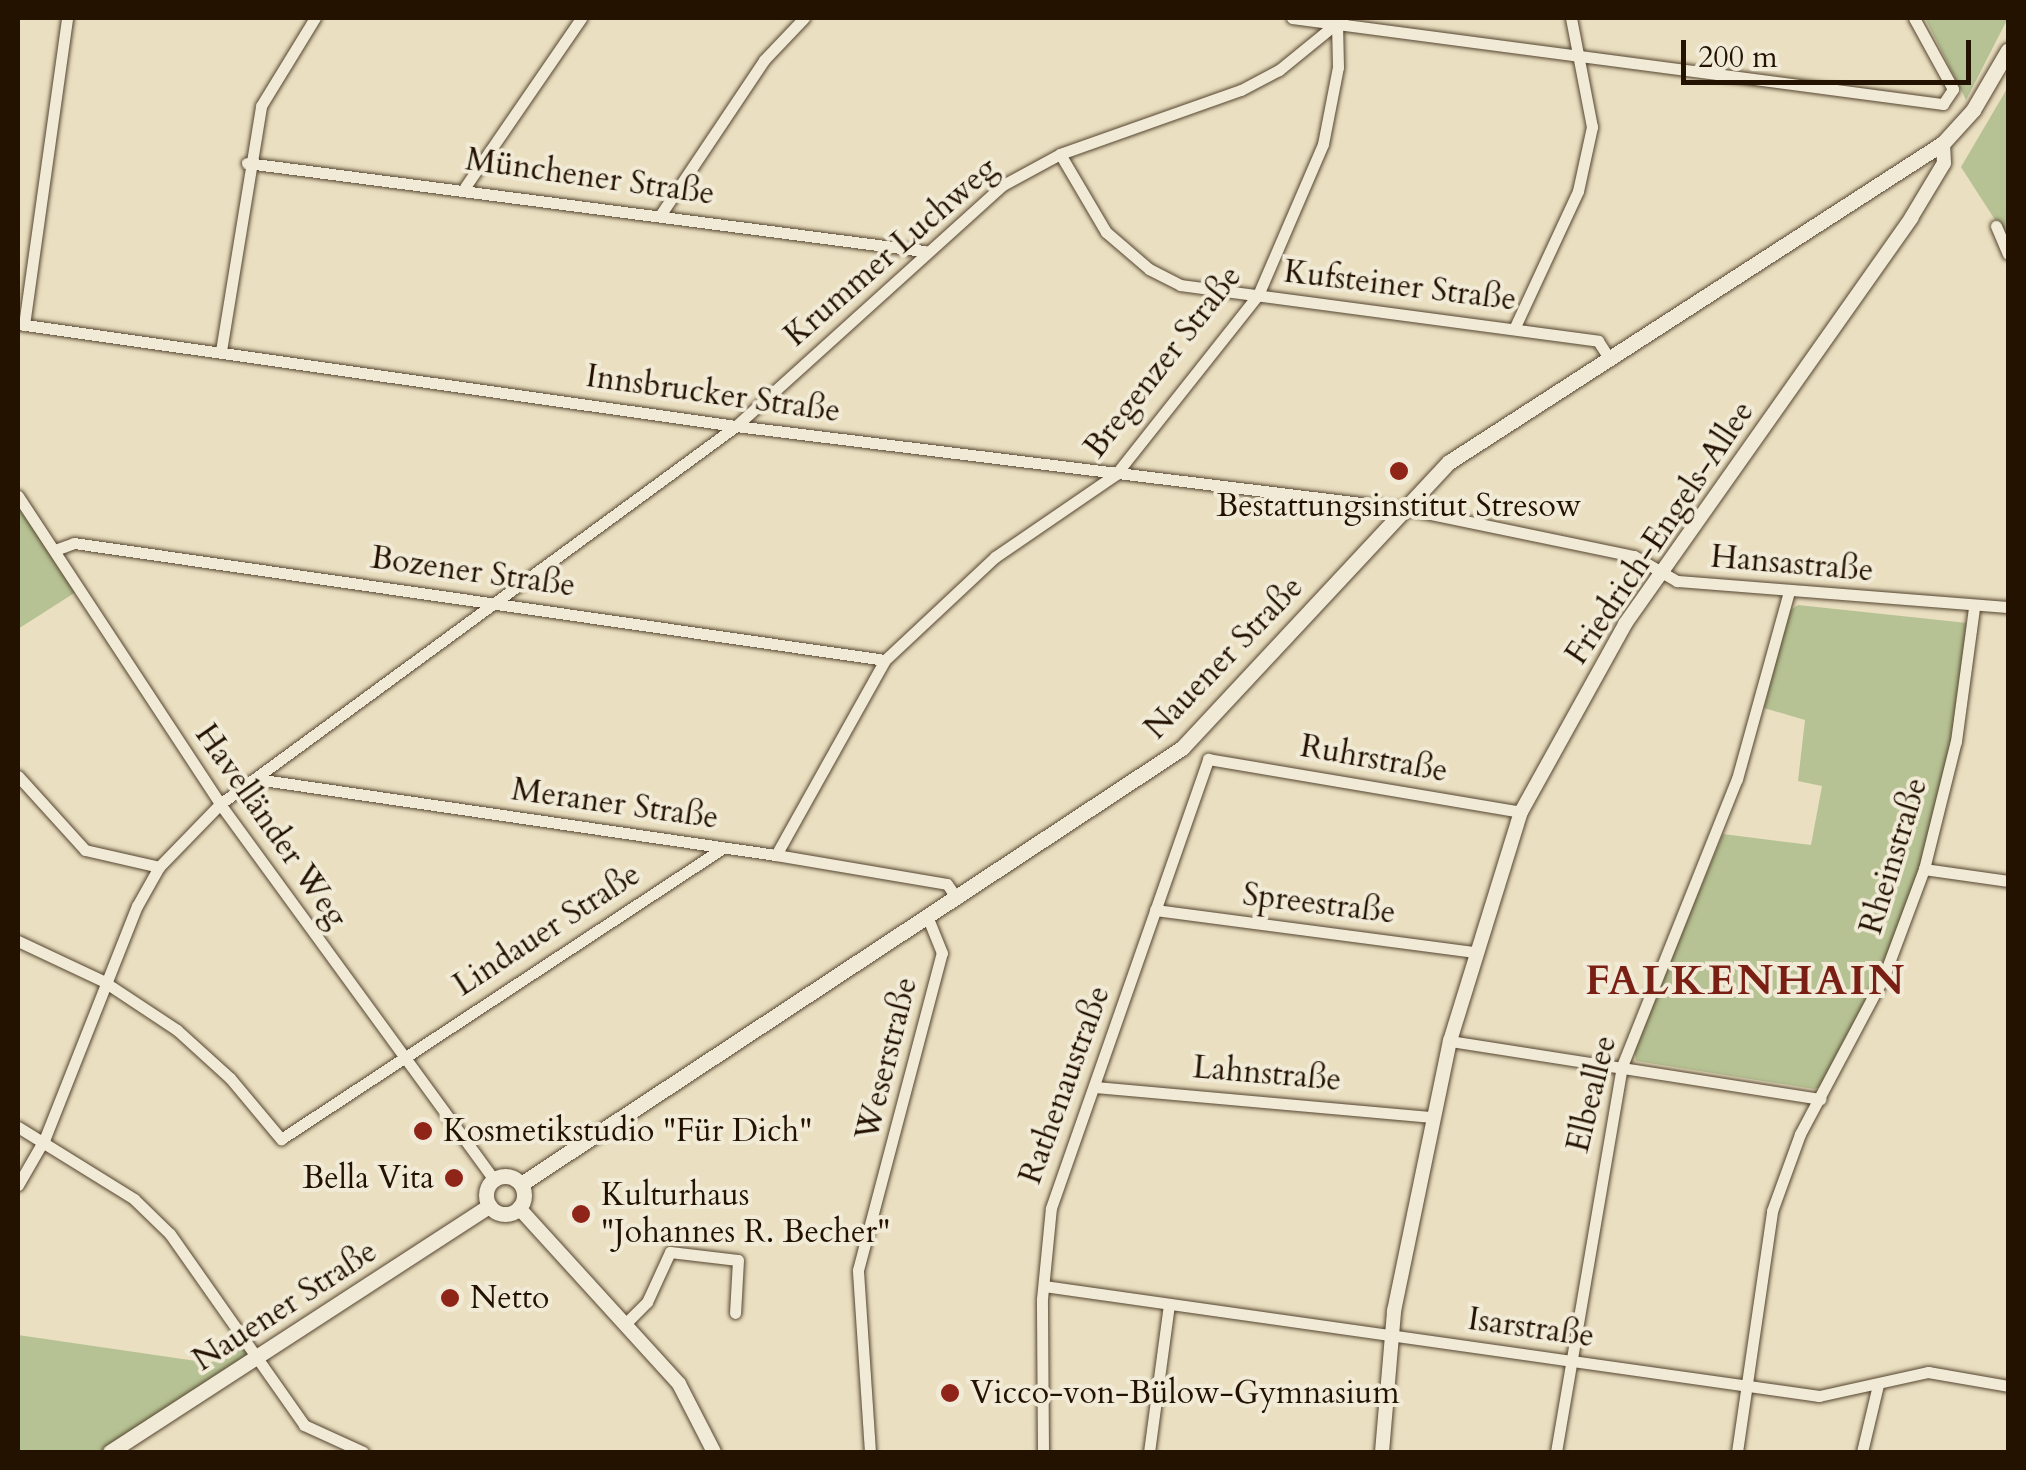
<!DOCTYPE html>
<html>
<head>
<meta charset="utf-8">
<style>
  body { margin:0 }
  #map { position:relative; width:2026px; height:1470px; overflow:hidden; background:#eadfc0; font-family:Cardo,serif }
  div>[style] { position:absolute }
  .green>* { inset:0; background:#b6c293 }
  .roads { filter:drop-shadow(0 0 2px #554530) drop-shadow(0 0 2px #554530) }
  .minor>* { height:11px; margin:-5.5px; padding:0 5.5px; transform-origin:5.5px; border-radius:5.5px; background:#f1ead6 }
  .tertiary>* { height:14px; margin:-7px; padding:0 7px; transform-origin:7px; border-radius:7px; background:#f1ead6 }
  .secondary>* { height:15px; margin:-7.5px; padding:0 7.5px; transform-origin:7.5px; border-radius:7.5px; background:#f1ead6 }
  .secondary>.ring { margin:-7.5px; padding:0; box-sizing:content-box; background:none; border:15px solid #f1ead6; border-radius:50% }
  .dots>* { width:28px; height:28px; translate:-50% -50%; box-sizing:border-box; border:5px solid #f1ead6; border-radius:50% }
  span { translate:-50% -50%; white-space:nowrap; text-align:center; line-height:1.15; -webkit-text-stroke:8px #f1ead6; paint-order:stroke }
  .street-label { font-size:32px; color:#231200 }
  .poi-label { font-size:32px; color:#231200 }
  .left { translate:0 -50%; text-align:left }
  .right { translate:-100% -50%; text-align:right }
  .district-label { font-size:42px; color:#7a1f14; font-weight:700; letter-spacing:2.5px }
  .frame { position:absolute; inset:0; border:20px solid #231200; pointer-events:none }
  .scale { position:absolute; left:1681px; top:40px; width:290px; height:45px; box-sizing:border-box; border:5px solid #231200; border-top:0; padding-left:12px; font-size:30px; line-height:35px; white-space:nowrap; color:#231200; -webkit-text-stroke:8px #f1ead6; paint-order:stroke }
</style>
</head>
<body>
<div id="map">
  <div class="green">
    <div style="clip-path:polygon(1925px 18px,2008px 18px,1966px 100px)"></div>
    <div style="clip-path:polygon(2008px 87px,2008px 240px,1961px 167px)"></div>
    <div style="clip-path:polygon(18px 496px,79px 590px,18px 629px)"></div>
    <div style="clip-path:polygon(1798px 605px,1967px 623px,1952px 741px,1921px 865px,1880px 975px,1823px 1086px,1814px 1089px,1636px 1061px,1634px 1048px,1723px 834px,1811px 845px,1822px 786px,1798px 781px,1805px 720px,1764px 708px,1789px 611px)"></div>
    <div style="clip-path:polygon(18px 1335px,210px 1363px,242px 1343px,253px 1360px,110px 1452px,18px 1452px)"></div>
  </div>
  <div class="roads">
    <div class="minor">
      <div style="left:1292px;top:18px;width:657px;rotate:7.53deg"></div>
      <div style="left:1943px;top:104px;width:18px;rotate:-56deg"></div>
      <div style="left:1953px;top:89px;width:81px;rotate:-118.8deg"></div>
      <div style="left:1060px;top:154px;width:91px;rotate:59.5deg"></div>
      <div style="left:1106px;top:232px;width:57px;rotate:40.7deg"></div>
      <div style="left:1149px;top:269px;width:35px;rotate:27deg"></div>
      <div style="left:1180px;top:285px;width:422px;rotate:7.6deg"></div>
      <div style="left:1598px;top:341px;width:17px;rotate:57deg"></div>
      <div style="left:247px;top:163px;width:683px;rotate:7.41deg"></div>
      <div style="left:465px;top:187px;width:205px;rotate:-55.5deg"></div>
      <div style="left:661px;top:214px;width:185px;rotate:-56.2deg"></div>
      <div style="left:764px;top:60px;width:58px;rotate:-46.4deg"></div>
      <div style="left:1996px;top:226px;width:30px;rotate:67deg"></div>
      <div style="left:18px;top:324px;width:725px;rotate:8.09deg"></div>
      <div style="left:736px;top:426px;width:671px;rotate:7.02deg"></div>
      <div style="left:1402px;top:508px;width:237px;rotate:11.7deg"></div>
      <div style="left:1634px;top:556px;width:50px;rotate:30.2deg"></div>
      <div style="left:1677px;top:581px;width:332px;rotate:4.5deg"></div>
      <div style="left:24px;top:325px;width:310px;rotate:-82deg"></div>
      <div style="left:1514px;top:329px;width:152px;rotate:-65.1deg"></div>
      <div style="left:1578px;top:191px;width:66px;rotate:-77.7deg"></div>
      <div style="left:1592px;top:127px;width:111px;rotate:-100.9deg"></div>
      <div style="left:221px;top:351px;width:248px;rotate:-80.7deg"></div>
      <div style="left:261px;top:106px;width:103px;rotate:-58.5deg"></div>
      <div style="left:18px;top:496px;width:368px;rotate:56.7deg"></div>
      <div style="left:220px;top:804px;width:464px;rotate:53.9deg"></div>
      <div style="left:55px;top:550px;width:20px;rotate:-20deg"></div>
      <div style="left:74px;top:543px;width:819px;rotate:8.21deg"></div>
      <div style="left:18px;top:776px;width:100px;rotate:47.8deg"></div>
      <div style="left:85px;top:850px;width:76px;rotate:12.9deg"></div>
      <div style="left:256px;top:779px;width:526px;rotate:8.32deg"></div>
      <div style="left:776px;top:855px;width:173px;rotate:9.6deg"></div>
      <div style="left:947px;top:884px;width:18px;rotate:56deg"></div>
      <div style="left:776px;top:855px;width:223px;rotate:-60.8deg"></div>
      <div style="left:885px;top:660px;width:151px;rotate:-43.1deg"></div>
      <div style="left:995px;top:557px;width:147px;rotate:-34.4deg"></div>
      <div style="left:1116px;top:474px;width:228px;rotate:-51.6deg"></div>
      <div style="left:1258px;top:295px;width:164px;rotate:-66.7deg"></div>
      <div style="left:1323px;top:144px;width:78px;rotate:-79deg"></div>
      <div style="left:1338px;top:67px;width:44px;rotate:-91.3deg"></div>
      <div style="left:1924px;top:869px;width:85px;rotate:8.1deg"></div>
      <div style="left:1155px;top:910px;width:323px;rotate:7.5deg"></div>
      <div style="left:18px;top:941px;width:94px;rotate:25.2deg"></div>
      <div style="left:103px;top:981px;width:89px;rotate:33.5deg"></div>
      <div style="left:177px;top:1030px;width:72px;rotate:42.2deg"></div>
      <div style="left:230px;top:1078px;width:80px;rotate:50.1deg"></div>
      <div style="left:281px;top:1139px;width:529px;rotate:-33.36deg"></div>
      <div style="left:1450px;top:1041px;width:375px;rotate:8.9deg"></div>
      <div style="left:1095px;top:1087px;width:339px;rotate:5.1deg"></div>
      <div style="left:18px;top:1127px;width:137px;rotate:31.8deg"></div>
      <div style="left:134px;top:1199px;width:50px;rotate:44.2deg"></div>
      <div style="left:170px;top:1234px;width:233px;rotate:54.9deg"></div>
      <div style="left:304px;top:1425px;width:65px;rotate:24.6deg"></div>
      <div style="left:18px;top:1185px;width:54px;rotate:-60.1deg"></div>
      <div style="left:45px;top:1138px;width:250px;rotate:-68.4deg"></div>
      <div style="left:137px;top:906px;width:45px;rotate:-60.6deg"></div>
      <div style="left:159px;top:867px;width:88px;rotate:-45.9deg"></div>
      <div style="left:220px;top:804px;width:640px;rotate:-36.22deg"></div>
      <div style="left:736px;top:426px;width:360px;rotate:-42.1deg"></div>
      <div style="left:1003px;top:185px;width:65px;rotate:-28.5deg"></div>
      <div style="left:1060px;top:154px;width:192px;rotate:-19.5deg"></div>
      <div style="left:1241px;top:90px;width:43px;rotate:-27.8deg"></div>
      <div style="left:1279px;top:70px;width:82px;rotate:-39.1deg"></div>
      <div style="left:1044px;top:1286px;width:783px;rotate:8.08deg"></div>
      <div style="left:1819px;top:1396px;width:112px;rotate:-12.4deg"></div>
      <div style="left:1928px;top:1372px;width:81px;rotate:9.9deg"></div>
      <div style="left:628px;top:1321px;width:27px;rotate:-45deg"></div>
      <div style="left:647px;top:1302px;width:55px;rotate:-65.3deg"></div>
      <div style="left:670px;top:1252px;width:68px;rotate:6.7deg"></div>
      <div style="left:738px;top:1260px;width:53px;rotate:93.2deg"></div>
      <div style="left:870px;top:1452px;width:182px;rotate:-93.8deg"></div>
      <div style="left:858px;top:1270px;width:328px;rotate:-75.2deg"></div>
      <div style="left:942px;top:953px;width:38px;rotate:-112deg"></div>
      <div style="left:1043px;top:1452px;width:153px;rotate:-90.4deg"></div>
      <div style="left:1042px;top:1299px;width:91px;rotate:-84.4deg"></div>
      <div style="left:1051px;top:1208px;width:476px;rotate:-70.7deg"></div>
      <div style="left:1208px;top:759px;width:317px;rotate:9.6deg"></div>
      <div style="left:1149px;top:1452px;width:149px;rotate:-82.3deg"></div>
      <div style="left:1556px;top:1452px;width:392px;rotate:-80.3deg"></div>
      <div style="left:1622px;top:1066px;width:309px;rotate:-68.2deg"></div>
      <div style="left:1737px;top:779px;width:195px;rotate:-74.5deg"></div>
      <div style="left:1737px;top:1452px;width:244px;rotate:-81.7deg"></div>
      <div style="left:1772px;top:1211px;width:82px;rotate:-70deg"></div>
      <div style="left:1800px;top:1134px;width:179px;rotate:-62deg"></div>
      <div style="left:1884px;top:976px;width:114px;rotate:-69.5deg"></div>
      <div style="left:1924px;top:869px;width:132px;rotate:-76deg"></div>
      <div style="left:1956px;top:741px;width:135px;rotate:-82.3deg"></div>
      <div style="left:1862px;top:1452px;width:69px;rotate:-76.6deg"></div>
    </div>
    <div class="tertiary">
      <div style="left:519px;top:1208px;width:238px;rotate:47.7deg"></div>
      <div style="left:679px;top:1384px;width:76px;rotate:62.8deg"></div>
      <div style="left:1382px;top:1452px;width:142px;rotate:-85.1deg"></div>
      <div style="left:1394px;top:1311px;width:276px;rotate:-78.3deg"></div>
      <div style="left:1450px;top:1041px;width:240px;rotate:-72.8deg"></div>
      <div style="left:1521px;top:812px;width:215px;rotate:-61deg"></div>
      <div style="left:1625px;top:624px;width:497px;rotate:-54.8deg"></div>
      <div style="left:1911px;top:218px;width:64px;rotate:-59deg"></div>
      <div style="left:1944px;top:163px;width:20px;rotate:-93deg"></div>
    </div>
    <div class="secondary">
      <div class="ring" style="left:486px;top:1176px;width:23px;height:23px"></div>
      <div style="left:521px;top:1184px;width:792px;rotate:-33.41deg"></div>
      <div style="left:1182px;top:748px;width:391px;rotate:-47deg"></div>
      <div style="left:1449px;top:462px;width:588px;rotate:-32.85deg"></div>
      <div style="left:1943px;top:143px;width:45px;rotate:-47.7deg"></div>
      <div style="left:1973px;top:110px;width:69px;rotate:-59.7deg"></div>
      <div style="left:110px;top:1452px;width:452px;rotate:-33deg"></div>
    </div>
  </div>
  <div class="dots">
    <div style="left:1399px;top:471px;background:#8f2418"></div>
    <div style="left:423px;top:1131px;background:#8f2418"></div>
    <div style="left:454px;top:1178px;background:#8f2418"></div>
    <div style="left:581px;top:1214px;background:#8f2418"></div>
    <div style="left:450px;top:1298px;background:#8f2418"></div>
    <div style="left:950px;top:1393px;background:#8f2418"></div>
  </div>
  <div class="street-label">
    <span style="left:590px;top:177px;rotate:8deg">Münchener Straße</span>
    <span style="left:891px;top:252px;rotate:-41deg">Krummer Luchweg</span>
    <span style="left:1400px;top:286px;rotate:7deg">Kufsteiner Straße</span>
    <span style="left:1163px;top:362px;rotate:-52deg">Bregenzer Straße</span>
    <span style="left:713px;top:394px;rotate:8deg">Innsbrucker Straße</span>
    <span style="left:1660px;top:533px;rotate:-56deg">Friedrich-Engels-Allee</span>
    <span style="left:1792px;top:564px;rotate:5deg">Hansastraße</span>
    <span style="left:473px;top:572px;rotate:8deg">Bozener Straße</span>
    <span style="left:1224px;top:658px;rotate:-46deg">Nauener Straße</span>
    <span style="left:1374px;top:759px;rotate:10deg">Ruhrstraße</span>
    <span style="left:615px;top:804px;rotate:8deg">Meraner Straße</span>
    <span style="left:271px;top:826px;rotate:55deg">Havelländer Weg</span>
    <span style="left:1894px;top:856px;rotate:-73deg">Rheinstraße</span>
    <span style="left:1319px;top:904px;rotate:7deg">Spreestraße</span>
    <span style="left:547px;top:930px;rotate:-33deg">Lindauer Straße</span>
    <span style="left:887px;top:1059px;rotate:-76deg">Weserstraße</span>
    <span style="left:1267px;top:1074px;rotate:5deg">Lahnstraße</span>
    <span style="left:1065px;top:1085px;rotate:-70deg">Rathenaustraße</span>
    <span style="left:1592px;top:1094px;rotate:-76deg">Elbeallee</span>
    <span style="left:285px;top:1306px;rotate:-33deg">Nauener Straße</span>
    <span style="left:1531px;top:1328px;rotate:8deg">Isarstraße</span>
  </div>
  <div class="poi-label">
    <span style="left:1399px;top:506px">Bestattungsinstitut Stresow</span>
    <span class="left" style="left:443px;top:1131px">Kosmetikstudio "Für Dich"</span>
    <span class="right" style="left:434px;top:1178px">Bella Vita</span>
    <span class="left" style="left:601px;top:1214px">Kulturhaus<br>"Johannes R. Becher"</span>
    <span class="left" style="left:470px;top:1298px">Netto</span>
    <span class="left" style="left:970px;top:1393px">Vicco-von-Bülow-Gymnasium</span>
  </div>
  <div class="district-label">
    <span style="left:1746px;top:981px">FALKENHAIN</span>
  </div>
  <div class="frame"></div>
  <div class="scale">200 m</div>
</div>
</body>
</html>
